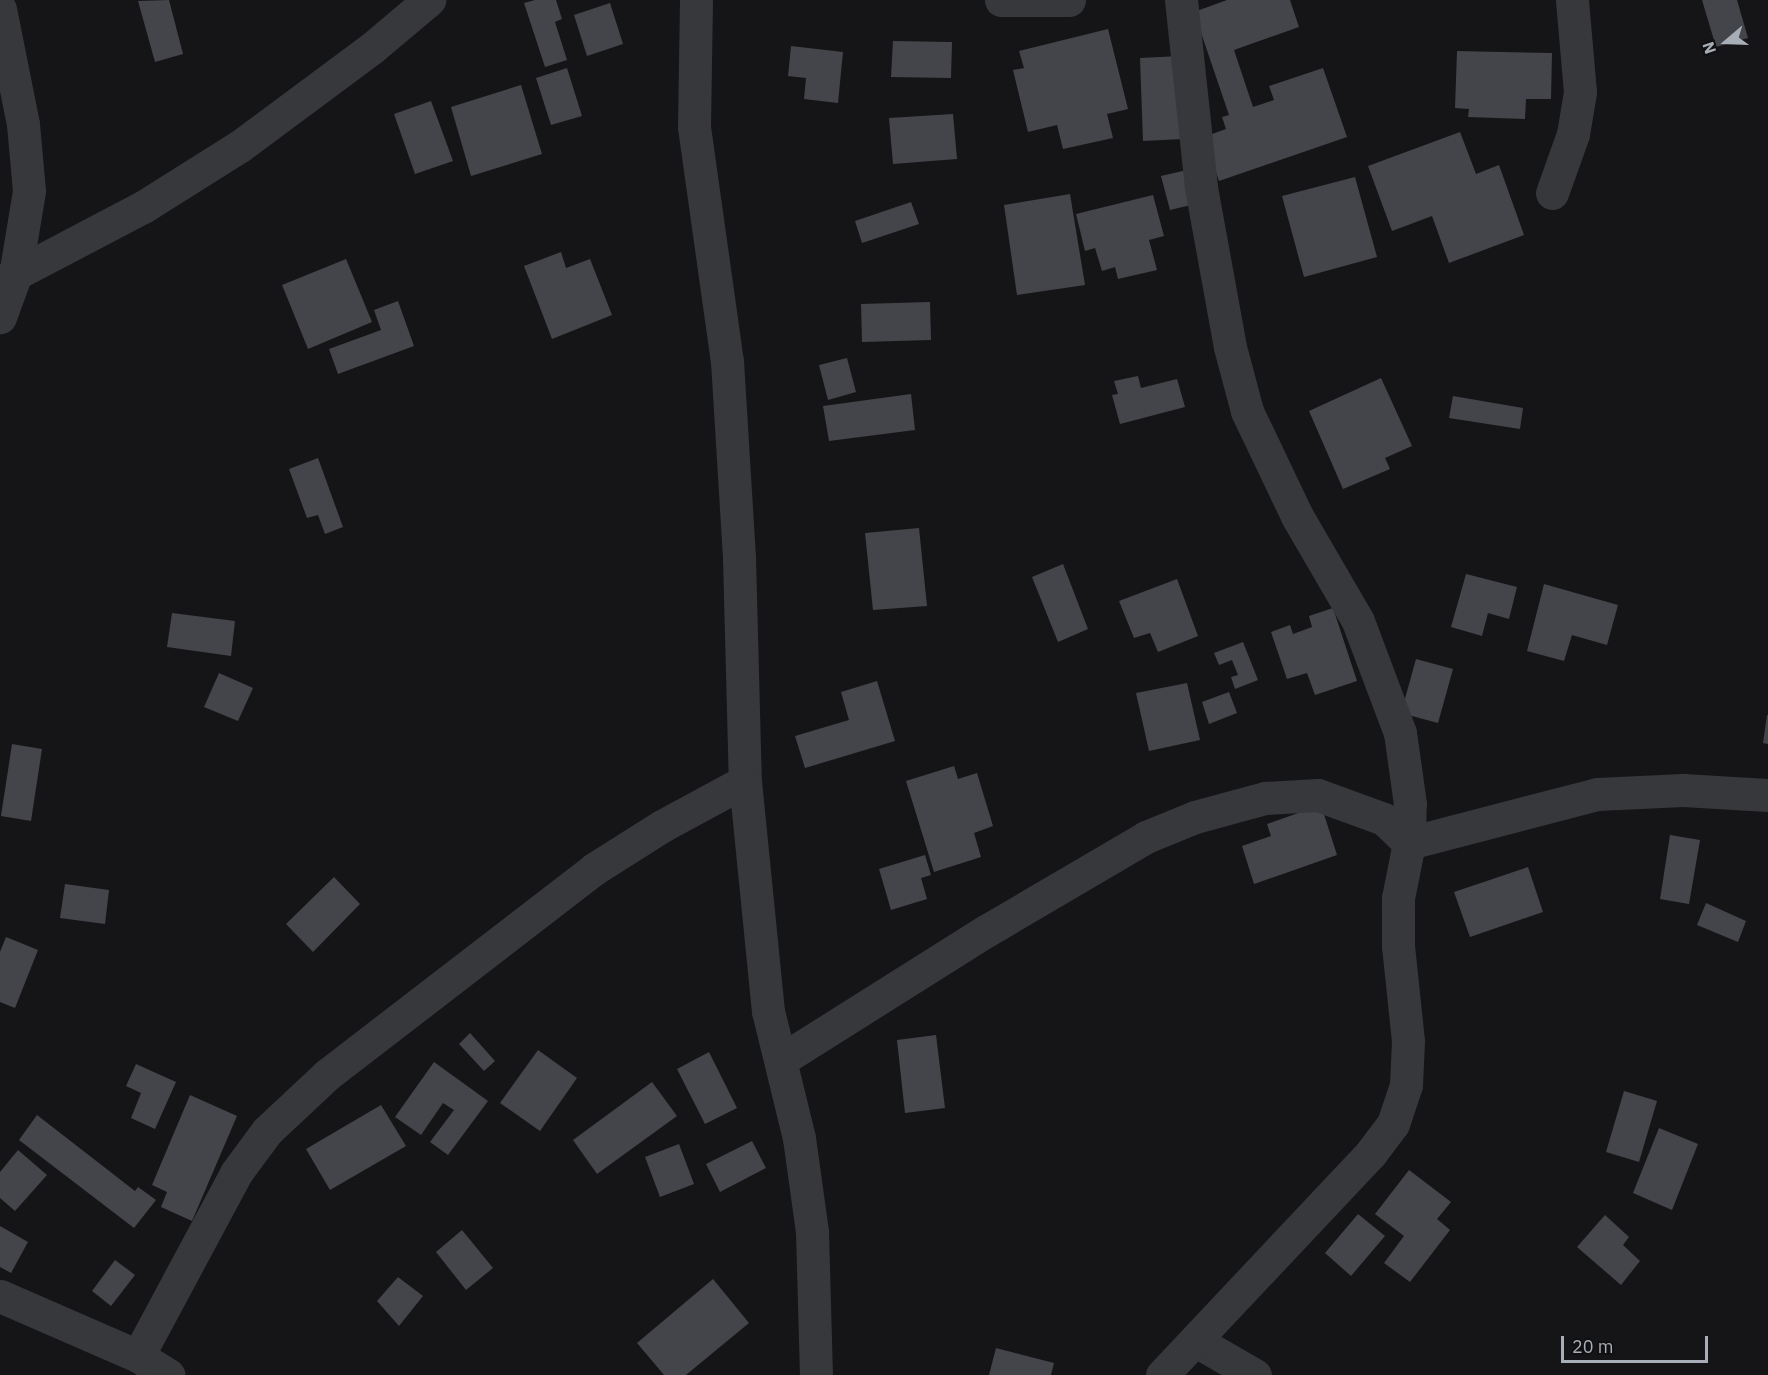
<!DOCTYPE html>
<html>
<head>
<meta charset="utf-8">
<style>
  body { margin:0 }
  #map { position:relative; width:1768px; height:1375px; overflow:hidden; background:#151517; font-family:"IBM Plex Sans",sans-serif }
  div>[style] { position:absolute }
  .building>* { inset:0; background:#44454a }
  .minor>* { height:33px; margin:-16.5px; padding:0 16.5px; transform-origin:16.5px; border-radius:16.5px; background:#36383c }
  span { translate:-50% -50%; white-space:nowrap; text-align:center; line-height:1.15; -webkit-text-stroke:5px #101012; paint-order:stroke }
  .north { position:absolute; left:1696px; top:12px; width:60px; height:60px; -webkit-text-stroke:4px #101012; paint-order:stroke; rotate:251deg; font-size:16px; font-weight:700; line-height:24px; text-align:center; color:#a7aeb7 }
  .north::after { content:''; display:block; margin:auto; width:21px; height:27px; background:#a7aeb7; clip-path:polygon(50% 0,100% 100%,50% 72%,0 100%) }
  .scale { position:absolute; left:1561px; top:1336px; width:147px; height:27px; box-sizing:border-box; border:3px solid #a7aeb7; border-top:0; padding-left:8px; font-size:18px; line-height:21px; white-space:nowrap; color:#a7aeb7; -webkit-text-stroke:4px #101012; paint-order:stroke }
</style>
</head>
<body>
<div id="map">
  <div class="building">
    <div style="clip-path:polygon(169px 0,183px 54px,155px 62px,138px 1px)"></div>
    <div style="clip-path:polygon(535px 0,556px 0,562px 19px,555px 22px,567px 60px,545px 67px,524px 3px)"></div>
    <div style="clip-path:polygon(1227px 0,1290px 0,1299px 27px,1234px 50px,1253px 107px,1274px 100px,1269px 86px,1323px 68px,1347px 137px,1219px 181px,1204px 137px,1226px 129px,1222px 117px,1229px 115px,1194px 12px)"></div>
    <div style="clip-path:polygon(1702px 0,1737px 0,1748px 38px,1716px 47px)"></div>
    <div style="clip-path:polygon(610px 3px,623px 44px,587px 56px,574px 15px)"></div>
    <div style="clip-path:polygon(1108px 29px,1128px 109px,1107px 114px,1113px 138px,1063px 149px,1057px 125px,1028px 132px,1013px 70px,1024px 68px,1019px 51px)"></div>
    <div style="clip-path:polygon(893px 41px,952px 42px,951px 78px,891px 77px)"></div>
    <div style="clip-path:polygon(791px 46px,843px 52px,838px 103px,804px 99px,806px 78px,788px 76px)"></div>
    <div style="clip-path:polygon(1457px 51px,1552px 53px,1551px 99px,1526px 99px,1525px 119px,1468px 117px,1469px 109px,1455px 108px)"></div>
    <div style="clip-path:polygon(1180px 56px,1183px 139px,1143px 141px,1140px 58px)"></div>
    <div style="clip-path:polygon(567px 68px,582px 116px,551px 125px,536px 78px)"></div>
    <div style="clip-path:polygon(521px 85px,542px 154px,471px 176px,451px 107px)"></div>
    <div style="clip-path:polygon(431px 101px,453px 161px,415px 174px,394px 114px)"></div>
    <div style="clip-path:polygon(953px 114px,957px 159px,893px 164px,889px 118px)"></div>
    <div style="clip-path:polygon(1460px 132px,1476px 174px,1499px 165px,1524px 235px,1449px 263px,1432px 216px,1392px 231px,1368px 166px)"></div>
    <div style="clip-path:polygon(1187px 170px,1195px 204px,1170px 210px,1161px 176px)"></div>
    <div style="clip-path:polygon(1355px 177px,1377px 257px,1304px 277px,1282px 196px)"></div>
    <div style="clip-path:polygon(1070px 194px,1085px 285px,1017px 295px,1004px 205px)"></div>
    <div style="clip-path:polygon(1153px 195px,1164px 236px,1149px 240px,1157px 270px,1118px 279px,1115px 267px,1102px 271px,1095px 248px,1085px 251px,1076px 214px)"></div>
    <div style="clip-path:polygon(911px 202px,919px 224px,862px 243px,855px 221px)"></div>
    <div style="clip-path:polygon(561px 252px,566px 268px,590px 259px,612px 315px,552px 339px,524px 266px)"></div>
    <div style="clip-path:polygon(346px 259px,372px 322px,308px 349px,282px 285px)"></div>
    <div style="clip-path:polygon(398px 301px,414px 346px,338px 374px,329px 349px,381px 330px,374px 310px)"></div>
    <div style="clip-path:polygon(930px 302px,931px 340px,862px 342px,861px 304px)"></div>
    <div style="clip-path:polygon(847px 358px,856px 392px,828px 400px,819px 365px)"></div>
    <div style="clip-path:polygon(1138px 376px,1141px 388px,1177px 379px,1185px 407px,1120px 424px,1112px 395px,1118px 394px,1114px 381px)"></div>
    <div style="clip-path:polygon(1381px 378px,1412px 446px,1385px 458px,1390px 469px,1343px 489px,1309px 411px)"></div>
    <div style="clip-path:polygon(911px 394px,915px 430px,829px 441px,823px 406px)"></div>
    <div style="clip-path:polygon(1453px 396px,1523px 408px,1520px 429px,1449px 418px)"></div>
    <div style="clip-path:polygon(318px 458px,343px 527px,325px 534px,318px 515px,307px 518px,289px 469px)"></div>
    <div style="clip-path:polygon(919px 528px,927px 606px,873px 610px,865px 533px)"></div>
    <div style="clip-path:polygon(1063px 564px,1088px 629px,1058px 642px,1032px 577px)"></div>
    <div style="clip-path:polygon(1466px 574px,1517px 587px,1509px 619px,1488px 613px,1482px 636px,1451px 627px)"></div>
    <div style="clip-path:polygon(1177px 579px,1198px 636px,1158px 652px,1150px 633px,1134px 638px,1119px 601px)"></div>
    <div style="clip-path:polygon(1544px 584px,1618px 605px,1607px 645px,1572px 635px,1564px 661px,1527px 651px)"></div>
    <div style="clip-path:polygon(1333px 608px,1357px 681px,1315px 695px,1307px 673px,1287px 679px,1271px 632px,1290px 625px,1293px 634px,1312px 627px,1309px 616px)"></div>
    <div style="clip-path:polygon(172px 613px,235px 621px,231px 656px,167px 647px)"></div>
    <div style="clip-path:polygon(1243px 642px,1258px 680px,1235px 689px,1231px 677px,1238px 675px,1232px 660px,1219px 665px,1214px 653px)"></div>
    <div style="clip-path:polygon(1416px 659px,1453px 669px,1438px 723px,1401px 713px)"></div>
    <div style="clip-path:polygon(219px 673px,253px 688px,238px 721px,204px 707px)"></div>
    <div style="clip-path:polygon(877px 681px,895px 741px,805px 768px,795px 736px,849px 720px,841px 692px)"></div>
    <div style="clip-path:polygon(1187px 683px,1200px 740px,1149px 751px,1136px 693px)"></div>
    <div style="clip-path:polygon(1229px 692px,1237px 713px,1209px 724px,1202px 702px)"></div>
    <div style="clip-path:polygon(1767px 715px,1768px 715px,1768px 744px,1763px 743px)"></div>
    <div style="clip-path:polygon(12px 744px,42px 749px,31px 821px,1px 816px)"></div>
    <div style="clip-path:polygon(954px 766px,958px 779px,977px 773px,993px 826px,974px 833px,981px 857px,934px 872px,906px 781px)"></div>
    <div style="clip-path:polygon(1321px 805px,1337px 855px,1254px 884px,1242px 846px,1271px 836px,1267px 824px)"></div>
    <div style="clip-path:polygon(1670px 835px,1700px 840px,1689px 904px,1660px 899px)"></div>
    <div style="clip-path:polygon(925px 855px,931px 875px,921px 878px,927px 899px,891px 910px,879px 869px)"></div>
    <div style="clip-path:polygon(1528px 867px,1543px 912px,1470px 937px,1454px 892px)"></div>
    <div style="clip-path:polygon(334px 877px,360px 904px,313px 952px,286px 924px)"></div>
    <div style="clip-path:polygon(65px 884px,109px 890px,105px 924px,60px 918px)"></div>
    <div style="clip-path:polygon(1706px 903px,1746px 921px,1738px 942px,1697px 925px)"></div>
    <div style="clip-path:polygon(6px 937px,38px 950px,15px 1008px,0 1002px,0 952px)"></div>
    <div style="clip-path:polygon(470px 1033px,495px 1061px,484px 1071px,459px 1044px)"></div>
    <div style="clip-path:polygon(936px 1035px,945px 1108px,905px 1113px,897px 1040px)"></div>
    <div style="clip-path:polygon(538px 1050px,577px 1078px,540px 1131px,500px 1103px)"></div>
    <div style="clip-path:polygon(709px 1052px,737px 1108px,705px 1124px,677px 1069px)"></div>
    <div style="clip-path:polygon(434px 1062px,488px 1101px,448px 1155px,430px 1142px,454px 1110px,443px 1103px,421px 1135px,395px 1117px)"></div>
    <div style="clip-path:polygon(136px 1064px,176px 1082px,155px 1129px,131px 1118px,141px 1093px,126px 1086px)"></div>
    <div style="clip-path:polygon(652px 1082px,677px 1116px,597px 1174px,573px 1140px)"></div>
    <div style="clip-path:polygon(1624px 1091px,1657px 1101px,1639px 1162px,1606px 1152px)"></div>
    <div style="clip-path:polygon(190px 1095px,237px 1116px,192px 1221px,161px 1207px,167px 1192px,152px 1185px)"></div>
    <div style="clip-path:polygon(381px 1105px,406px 1146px,330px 1190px,306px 1149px)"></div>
    <div style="clip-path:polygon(37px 1115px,135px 1191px,138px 1187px,156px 1200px,134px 1228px,19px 1140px)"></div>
    <div style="clip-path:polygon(1659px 1128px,1698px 1144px,1672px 1210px,1633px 1193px)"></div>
    <div style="clip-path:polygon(752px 1141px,766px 1168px,720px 1192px,706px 1164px)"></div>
    <div style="clip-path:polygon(679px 1144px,694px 1184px,660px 1197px,645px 1157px)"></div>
    <div style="clip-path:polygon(18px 1150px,47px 1175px,15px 1211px,0 1198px,0 1172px)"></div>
    <div style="clip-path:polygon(1409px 1170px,1451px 1202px,1437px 1219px,1450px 1230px,1410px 1282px,1384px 1263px,1404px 1236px,1375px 1214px)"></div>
    <div style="clip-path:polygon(1358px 1214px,1385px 1236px,1351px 1276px,1325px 1253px)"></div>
    <div style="clip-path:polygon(1605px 1215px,1629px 1237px,1623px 1245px,1640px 1261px,1621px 1285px,1577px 1247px)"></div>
    <div style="clip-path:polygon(0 1226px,28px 1242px,11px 1273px,0 1267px)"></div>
    <div style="clip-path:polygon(462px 1230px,493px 1268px,466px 1290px,436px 1252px)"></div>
    <div style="clip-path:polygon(115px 1260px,135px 1275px,111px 1306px,92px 1291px)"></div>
    <div style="clip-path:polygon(398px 1277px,423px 1296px,399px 1326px,377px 1301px)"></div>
    <div style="clip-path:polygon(713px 1279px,749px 1323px,686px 1375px,664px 1375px,637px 1343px)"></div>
    <div style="clip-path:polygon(996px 1348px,1054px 1363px,1051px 1375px,989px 1375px)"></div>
  </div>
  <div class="minor">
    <div style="left:696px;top:0;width:127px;rotate:90.9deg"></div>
    <div style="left:694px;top:127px;width:236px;rotate:82deg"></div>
    <div style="left:727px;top:361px;width:197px;rotate:86.5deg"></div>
    <div style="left:739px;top:558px;width:223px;rotate:88.5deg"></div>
    <div style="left:745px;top:781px;width:231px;rotate:84.3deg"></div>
    <div style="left:768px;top:1011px;width:131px;rotate:76.3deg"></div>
    <div style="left:799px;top:1138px;width:95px;rotate:82.1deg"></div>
    <div style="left:812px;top:1232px;width:143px;rotate:88.4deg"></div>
    <div style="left:1001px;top:0;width:68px"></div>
    <div style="left:0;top:9px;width:117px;rotate:78.7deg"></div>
    <div style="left:23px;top:124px;width:67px;rotate:84.9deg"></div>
    <div style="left:29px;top:191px;width:86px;rotate:99.4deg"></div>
    <div style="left:15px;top:276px;width:44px;rotate:110.1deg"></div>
    <div style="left:1552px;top:193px;width:63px;rotate:-70.4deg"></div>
    <div style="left:1573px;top:134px;width:43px;rotate:-80.5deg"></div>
    <div style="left:1580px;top:92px;width:92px;rotate:-95deg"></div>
    <div style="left:0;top:282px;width:161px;rotate:-27.7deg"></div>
    <div style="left:143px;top:207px;width:115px;rotate:-32.2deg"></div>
    <div style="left:240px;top:146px;width:164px;rotate:-36.6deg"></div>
    <div style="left:372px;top:48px;width:75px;rotate:-40.1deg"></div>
    <div style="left:781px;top:1060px;width:242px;rotate:-32.2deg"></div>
    <div style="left:986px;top:931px;width:186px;rotate:-30.4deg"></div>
    <div style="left:1146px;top:837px;width:53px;rotate:-22.2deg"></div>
    <div style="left:1195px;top:817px;width:73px;rotate:-15.2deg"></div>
    <div style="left:1265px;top:798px;width:53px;rotate:-3.2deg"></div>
    <div style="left:1318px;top:795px;width:70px;rotate:20deg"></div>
    <div style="left:1384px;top:819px;width:35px;rotate:44deg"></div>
    <div style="left:1409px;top:843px;width:194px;rotate:-14.6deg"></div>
    <div style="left:1597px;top:794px;width:86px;rotate:-2.7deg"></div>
    <div style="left:1683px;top:790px;width:85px;rotate:3.4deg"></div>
    <div style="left:0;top:1296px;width:150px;rotate:23.5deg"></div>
    <div style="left:138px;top:1356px;width:36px;rotate:32deg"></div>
    <div style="left:1196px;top:1341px;width:68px;rotate:30deg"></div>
    <div style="left:138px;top:1356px;width:208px;rotate:-61.8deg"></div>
    <div style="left:236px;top:1173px;width:52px;rotate:-53.6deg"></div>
    <div style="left:267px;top:1131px;width:83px;rotate:-43.1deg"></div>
    <div style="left:328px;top:1074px;width:336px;rotate:-37.6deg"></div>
    <div style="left:594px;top:869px;width:80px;rotate:-32.3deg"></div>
    <div style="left:662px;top:826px;width:94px;rotate:-28.5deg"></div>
    <div style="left:1162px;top:1375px;width:305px;rotate:-46.7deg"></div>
    <div style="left:1371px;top:1153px;width:36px;rotate:-53deg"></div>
    <div style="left:1393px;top:1124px;width:41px;rotate:-71.6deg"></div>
    <div style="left:1406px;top:1085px;width:44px;rotate:-87.4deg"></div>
    <div style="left:1408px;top:1041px;width:96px;rotate:-96deg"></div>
    <div style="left:1398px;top:946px;width:48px;rotate:-90deg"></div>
    <div style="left:1398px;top:898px;width:56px;rotate:-78.7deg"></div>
    <div style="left:1409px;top:843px;width:39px;rotate:-89deg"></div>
    <div style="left:1410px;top:804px;width:72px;rotate:-98deg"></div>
    <div style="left:1400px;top:733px;width:120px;rotate:-110.6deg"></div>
    <div style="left:1358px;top:621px;width:121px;rotate:-120.2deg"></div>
    <div style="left:1297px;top:516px;width:116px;rotate:-115.5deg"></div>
    <div style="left:1247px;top:411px;width:66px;rotate:-104.9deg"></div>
    <div style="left:1230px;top:347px;width:163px;rotate:-100.3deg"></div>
    <div style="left:1201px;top:187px;width:188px;rotate:-96.1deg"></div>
  </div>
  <div class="north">N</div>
  <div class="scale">20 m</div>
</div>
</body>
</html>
